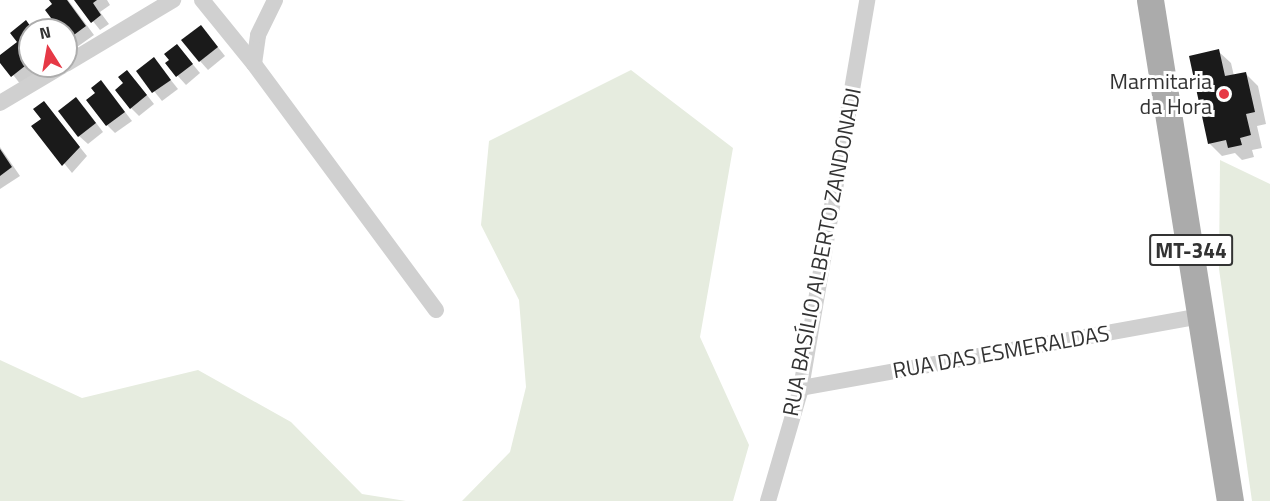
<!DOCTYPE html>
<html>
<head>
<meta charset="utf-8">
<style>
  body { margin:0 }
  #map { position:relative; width:1270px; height:501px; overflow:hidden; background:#fff; font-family:"Titillium Web",sans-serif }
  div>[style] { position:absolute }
  .green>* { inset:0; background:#e6ecdf }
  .shadow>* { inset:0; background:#0003 }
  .building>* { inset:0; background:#1a1a1a }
  .street>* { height:16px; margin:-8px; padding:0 8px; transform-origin:8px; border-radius:8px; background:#d0d0d0 }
  .primary>* { height:27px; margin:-13.5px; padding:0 13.5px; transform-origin:13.5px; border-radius:13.5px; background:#ababab }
  .dots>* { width:16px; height:16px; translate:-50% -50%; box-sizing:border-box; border:3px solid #fff; border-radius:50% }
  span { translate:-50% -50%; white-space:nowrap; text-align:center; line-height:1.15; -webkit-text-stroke:6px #fff; paint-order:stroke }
  .shield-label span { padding:2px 4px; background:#fff; border:2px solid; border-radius:4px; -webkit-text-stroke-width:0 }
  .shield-label { font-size:21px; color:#333; font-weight:700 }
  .poi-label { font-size:22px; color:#333 }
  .right { translate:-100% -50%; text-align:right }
  .street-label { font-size:22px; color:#333 }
  .north { position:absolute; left:18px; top:18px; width:60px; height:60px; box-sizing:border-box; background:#fff; border:2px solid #adadad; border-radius:50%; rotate:349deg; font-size:16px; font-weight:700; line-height:24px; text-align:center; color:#333 }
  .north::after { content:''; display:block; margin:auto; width:21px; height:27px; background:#e63946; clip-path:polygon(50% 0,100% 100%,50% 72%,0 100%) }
</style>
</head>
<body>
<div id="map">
  <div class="green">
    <div style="clip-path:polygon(631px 70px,733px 148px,700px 337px,749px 445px,733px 501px,462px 501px,510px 452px,526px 387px,519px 300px,481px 225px,489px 141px)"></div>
    <div style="clip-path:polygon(1220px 160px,1270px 184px,1270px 501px,1252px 501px,1219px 269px)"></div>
    <div style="clip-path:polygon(0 360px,82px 398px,198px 370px,291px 422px,362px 494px,406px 501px,0 501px)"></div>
  </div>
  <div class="shadow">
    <div style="clip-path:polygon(51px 0,68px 0,94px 35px,77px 47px,66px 30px,62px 30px)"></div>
    <div style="clip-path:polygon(76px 0,107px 0,110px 5px,100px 12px,109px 24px,100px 30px)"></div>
    <div style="clip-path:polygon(26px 22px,34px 30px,30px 30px,30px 66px,45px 66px,21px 85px,0 58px,19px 42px)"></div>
    <div style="clip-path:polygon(209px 36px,225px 56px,208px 70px,200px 61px)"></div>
    <div style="clip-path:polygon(1218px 51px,1231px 63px,1234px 76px,1246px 74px,1258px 86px,1266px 124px,1257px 126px,1262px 148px,1252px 150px,1254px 157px,1242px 160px,1235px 153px,1222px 156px,1210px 144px,1190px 57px)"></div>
    <div style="clip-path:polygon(185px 55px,200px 73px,186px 85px,167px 64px)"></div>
    <div style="clip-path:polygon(154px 59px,178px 89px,162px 101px,138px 71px)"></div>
    <div style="clip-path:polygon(135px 80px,154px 104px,139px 116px,131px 108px)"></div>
    <div style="clip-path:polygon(109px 91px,132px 121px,115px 133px,107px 125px,97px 93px)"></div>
    <div style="clip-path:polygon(44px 103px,87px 156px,72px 173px,34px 126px,43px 119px)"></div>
    <div style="clip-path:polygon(84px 107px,103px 132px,88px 144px,79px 136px)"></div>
    <div style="clip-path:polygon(0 147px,20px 176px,0 189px)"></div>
  </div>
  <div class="building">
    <div style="clip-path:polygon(49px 0,67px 0,86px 26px,67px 40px,66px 30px,60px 30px,45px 10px,52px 4px)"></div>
    <div style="clip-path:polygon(74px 0,97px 0,93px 3px,101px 15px,91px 23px)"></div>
    <div style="clip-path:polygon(26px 20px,33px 30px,30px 30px,30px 62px,11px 77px,0 63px,0 55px,17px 42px,10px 33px)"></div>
    <div style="clip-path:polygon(201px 25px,218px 47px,199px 62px,181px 40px)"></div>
    <div style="clip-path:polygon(177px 44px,193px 64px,176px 77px,165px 63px,169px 60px,164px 54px)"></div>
    <div style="clip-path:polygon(1219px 49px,1225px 76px,1246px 72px,1255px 112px,1246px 114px,1251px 135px,1240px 138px,1242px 145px,1228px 148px,1226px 140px,1208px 144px,1189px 56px)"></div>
    <div style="clip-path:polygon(154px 57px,171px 80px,152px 93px,136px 71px)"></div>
    <div style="clip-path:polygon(127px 70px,147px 95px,130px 109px,115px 90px,123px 83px,118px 77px)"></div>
    <div style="clip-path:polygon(101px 80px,125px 112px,106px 126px,86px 100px,95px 93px,91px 88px)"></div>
    <div style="clip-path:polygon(76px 97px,96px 123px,78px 137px,58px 111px)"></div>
    <div style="clip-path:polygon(44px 101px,80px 147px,62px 166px,31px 126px,41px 119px,33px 109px)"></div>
    <div style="clip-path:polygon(0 149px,12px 167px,0 176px)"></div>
  </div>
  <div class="street">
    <div style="left:202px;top:0;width:82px;rotate:50.9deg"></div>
    <div style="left:254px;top:64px;width:306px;rotate:53.5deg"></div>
    <div style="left:66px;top:64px;width:125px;rotate:-30.9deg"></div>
    <div style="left:254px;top:64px;width:29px;rotate:-82deg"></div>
    <div style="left:258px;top:35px;width:39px;rotate:-64deg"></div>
    <div style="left:0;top:103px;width:72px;rotate:-30.8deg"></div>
    <div style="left:801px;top:388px;width:407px;rotate:-10.2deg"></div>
    <div style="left:768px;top:501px;width:118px;rotate:-73.7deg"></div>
    <div style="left:801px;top:388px;width:394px;rotate:-80.3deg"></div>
  </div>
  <div class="primary">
    <div style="left:1150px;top:0;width:507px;rotate:80.93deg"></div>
  </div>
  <div class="dots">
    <div style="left:1224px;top:94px;background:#e63946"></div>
  </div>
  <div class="shield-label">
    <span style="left:1191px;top:250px">MT-344</span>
  </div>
  <div class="poi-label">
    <span class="right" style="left:1212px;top:94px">Marmitaria<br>da Hora</span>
  </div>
  <div class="street-label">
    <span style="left:822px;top:252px;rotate:-79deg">RUA BASÍLIO ALBERTO ZANDONADI</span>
    <span style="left:1001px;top:352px;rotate:-10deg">RUA DAS ESMERALDAS</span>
  </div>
  <div class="north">N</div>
</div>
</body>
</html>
